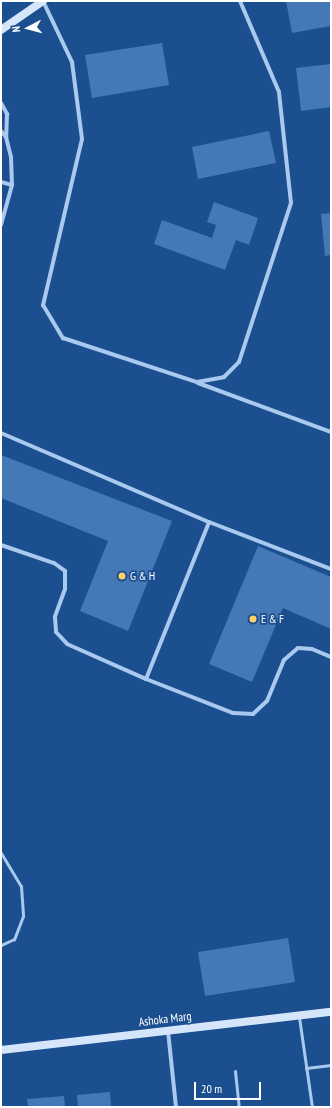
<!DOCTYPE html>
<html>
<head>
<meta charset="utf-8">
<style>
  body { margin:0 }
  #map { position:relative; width:332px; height:1108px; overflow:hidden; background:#1b4f8f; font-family:"PT Sans Narrow",sans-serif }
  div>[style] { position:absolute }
  .building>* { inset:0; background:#4478b7 }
  .lane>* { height:3px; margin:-1.5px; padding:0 1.5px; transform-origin:1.5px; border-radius:1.5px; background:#a9c9ee }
  .street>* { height:4px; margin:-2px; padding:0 2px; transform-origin:2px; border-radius:2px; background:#a9c9ee }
  .secondary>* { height:8px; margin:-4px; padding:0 4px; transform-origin:4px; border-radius:4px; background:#d6e6fa }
  .dots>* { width:11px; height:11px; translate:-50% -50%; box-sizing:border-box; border:2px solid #1b4f8f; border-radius:50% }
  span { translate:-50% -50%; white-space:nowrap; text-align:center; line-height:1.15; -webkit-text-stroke:3.5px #1b4f8f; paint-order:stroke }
  .poi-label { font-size:12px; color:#fff }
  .left { translate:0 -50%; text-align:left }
  .street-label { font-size:12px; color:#fff }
  .frame { position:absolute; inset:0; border:2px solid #fff; pointer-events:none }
  .north { position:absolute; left:8px; top:8px; width:40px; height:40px; -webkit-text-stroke:3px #1b4f8f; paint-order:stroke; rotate:264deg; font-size:11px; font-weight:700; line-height:16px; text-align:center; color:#fff }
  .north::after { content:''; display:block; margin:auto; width:14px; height:18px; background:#fff; clip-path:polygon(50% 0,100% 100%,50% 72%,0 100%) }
  .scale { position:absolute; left:194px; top:1082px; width:67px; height:18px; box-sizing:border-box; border:2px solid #fff; border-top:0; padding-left:5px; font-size:12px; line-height:14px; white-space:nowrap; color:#fff; -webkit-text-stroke:3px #1b4f8f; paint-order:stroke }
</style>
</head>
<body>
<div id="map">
  <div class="building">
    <div style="clip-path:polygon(286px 1px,331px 1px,331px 26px,292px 33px)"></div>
    <div style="clip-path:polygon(162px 43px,169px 85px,92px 98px,85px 55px)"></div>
    <div style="clip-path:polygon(331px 64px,331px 107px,301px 111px,296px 68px)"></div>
    <div style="clip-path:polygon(269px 131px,276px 163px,198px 179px,192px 147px)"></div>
    <div style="clip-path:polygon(214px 202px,258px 218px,249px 245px,236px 240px,225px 270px,154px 244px,162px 220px,212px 238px,216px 225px,207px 222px)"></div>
    <div style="clip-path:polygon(331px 213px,331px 255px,325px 256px,321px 214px)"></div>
    <div style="clip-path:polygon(1px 455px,172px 521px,128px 631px,80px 611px,108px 541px,1px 498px)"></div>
    <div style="clip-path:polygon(258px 546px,331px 577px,331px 629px,283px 608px,252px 682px,209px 664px)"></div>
    <div style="clip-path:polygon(288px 938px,295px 982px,205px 996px,198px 952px)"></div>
    <div style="clip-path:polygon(110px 1092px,111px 1107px,78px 1107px,77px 1095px)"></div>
    <div style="clip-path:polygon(64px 1096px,65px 1107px,28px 1107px,27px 1099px)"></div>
  </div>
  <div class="lane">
    <div style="left:1px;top:853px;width:39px;rotate:59deg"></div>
    <div style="left:21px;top:886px;width:30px;rotate:86deg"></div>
    <div style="left:23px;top:916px;width:25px;rotate:111deg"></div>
    <div style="left:14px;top:939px;width:14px;rotate:155deg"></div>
    <div style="left:299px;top:1017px;width:91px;rotate:81.8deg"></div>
    <div style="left:306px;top:1068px;width:25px;rotate:-7deg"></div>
    <div style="left:235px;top:1071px;width:36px;rotate:84deg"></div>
  </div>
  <div class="street">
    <div style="left:43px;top:1px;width:68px;rotate:64.6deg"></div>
    <div style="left:72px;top:62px;width:78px;rotate:82.6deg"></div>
    <div style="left:82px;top:139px;width:171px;rotate:103.2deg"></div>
    <div style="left:43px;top:305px;width:39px;rotate:59deg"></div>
    <div style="left:63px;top:338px;width:141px;rotate:18.2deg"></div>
    <div style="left:197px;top:382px;width:27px;rotate:-10deg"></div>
    <div style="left:224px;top:377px;width:21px;rotate:-45deg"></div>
    <div style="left:239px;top:362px;width:167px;rotate:-71.9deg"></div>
    <div style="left:291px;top:203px;width:112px;rotate:-96.2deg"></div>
    <div style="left:279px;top:92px;width:99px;rotate:-113.2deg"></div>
    <div style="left:1px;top:103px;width:13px;rotate:61deg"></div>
    <div style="left:7px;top:114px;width:23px;rotate:92deg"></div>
    <div style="left:6px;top:137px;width:21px;rotate:76deg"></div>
    <div style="left:11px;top:157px;width:28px;rotate:88deg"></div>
    <div style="left:12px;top:185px;width:41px;rotate:105.4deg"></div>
    <div style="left:1px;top:131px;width:8px;rotate:50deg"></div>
    <div style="left:1px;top:182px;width:11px;rotate:15deg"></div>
    <div style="left:198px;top:383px;width:142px;rotate:20.2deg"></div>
    <div style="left:1px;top:433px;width:226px;rotate:23.2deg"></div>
    <div style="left:209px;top:522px;width:131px;rotate:21.1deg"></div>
    <div style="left:1px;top:545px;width:56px;rotate:18.8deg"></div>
    <div style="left:54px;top:563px;width:14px;rotate:36deg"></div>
    <div style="left:65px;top:571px;width:18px;rotate:90deg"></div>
    <div style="left:65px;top:589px;width:30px;rotate:110deg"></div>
    <div style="left:55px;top:617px;width:15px;rotate:86deg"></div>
    <div style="left:56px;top:632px;width:16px;rotate:47deg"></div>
    <div style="left:67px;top:644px;width:86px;rotate:23.9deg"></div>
    <div style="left:146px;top:679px;width:93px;rotate:21.3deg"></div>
    <div style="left:233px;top:713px;width:20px;rotate:3deg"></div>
    <div style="left:253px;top:714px;width:19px;rotate:-43deg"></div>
    <div style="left:267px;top:701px;width:44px;rotate:-67.5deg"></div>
    <div style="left:284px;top:660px;width:18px;rotate:-41deg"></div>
    <div style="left:298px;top:648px;width:14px;rotate:4deg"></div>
    <div style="left:312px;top:649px;width:21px;rotate:23deg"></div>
    <div style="left:146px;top:679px;width:169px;rotate:-68.1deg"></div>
    <div style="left:168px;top:1031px;width:76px;rotate:84deg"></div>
  </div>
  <div class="secondary">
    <div style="left:1px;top:30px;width:51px;rotate:-34.6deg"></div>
    <div style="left:1px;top:1050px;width:332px;rotate:-6.6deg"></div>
  </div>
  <div class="dots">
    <div style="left:122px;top:576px;background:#ffd166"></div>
    <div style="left:253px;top:619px;background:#ffd166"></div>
  </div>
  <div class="poi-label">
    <span class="left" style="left:130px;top:576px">G &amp; H</span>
    <span class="left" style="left:261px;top:619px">E &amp; F</span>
  </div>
  <div class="street-label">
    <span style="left:165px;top:1019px;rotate:-7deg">Ashoka Marg</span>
  </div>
  <div class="frame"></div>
  <div class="north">N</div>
  <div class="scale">20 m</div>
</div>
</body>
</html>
